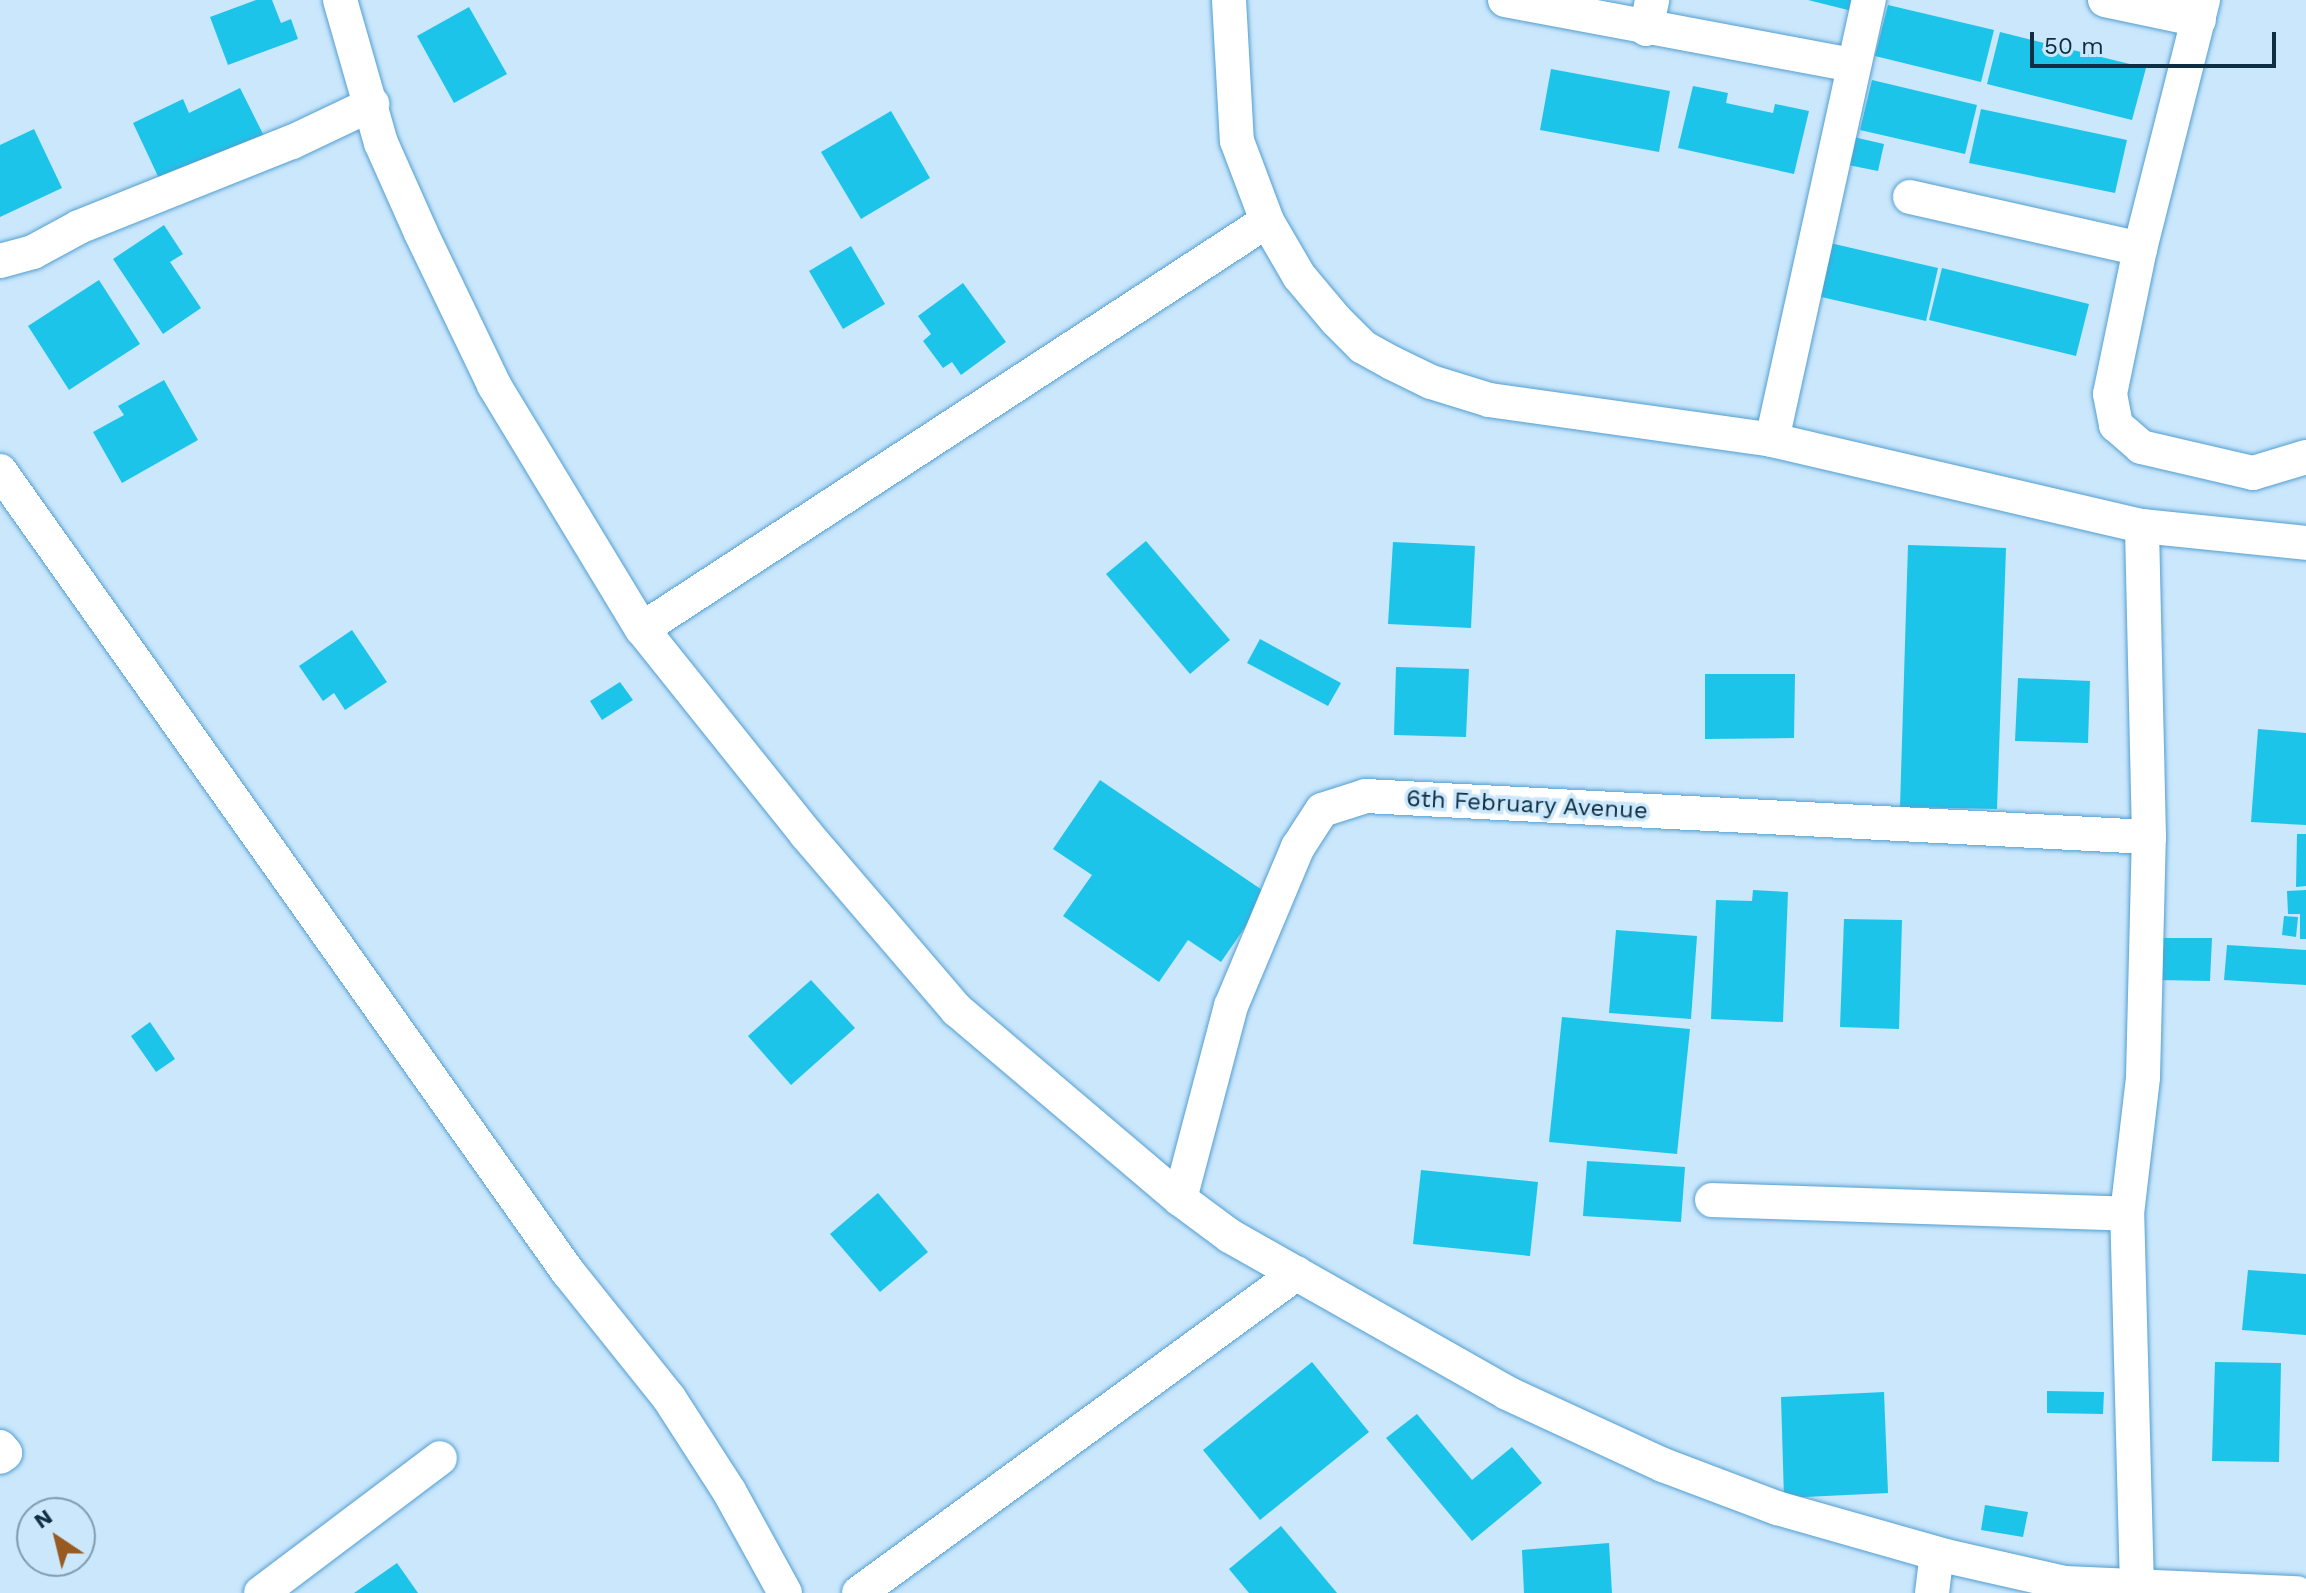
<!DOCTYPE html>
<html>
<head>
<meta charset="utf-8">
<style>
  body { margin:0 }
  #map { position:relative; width:2306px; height:1593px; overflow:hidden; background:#cae7fc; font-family:"Work Sans",sans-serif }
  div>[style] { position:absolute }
  .building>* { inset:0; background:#1dc4ea }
  .roads { filter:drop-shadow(0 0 2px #539fd0) drop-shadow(0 0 2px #539fd0) }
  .street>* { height:34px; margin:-17px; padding:0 17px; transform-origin:17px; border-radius:17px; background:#fff }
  span { translate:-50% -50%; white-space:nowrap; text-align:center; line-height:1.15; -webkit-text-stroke:7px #cae7fc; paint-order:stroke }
  .street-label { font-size:24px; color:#0e2f43 }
  .north { position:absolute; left:16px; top:1497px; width:80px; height:80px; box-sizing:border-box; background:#cae7fc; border:2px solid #7f9db2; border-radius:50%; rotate:325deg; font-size:22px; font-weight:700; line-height:32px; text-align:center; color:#0e2f43 }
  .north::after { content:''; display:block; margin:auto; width:28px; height:36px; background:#995a21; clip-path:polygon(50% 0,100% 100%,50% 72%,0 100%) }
  .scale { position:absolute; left:2030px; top:32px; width:246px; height:36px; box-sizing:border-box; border:4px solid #0e2f43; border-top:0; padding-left:10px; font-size:24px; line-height:28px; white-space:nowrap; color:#0e2f43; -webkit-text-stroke:6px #cae7fc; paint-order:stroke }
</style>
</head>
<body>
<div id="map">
  <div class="building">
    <div style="clip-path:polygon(256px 0,272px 0,281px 23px,291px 19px,298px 39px,228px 65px,210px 17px)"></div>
    <div style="clip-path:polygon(1808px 0,1854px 0,1852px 11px)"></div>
    <div style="clip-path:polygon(1888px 5px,1994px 30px,1981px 82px,1875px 56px)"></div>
    <div style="clip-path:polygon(469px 7px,507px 74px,454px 103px,417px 36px)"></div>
    <div style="clip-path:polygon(2000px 32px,2146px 68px,2132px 120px,1987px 84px)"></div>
    <div style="clip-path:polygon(1551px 69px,1670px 91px,1659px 152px,1540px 130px)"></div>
    <div style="clip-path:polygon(1872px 80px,1977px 105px,1965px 154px,1860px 130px)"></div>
    <div style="clip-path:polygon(1693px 86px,1728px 93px,1726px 103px,1773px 113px,1775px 104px,1809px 111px,1794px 174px,1678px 148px)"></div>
    <div style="clip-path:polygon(240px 88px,265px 138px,163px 187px,133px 123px,183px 99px,189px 113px)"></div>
    <div style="clip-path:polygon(1981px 109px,2127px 140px,2115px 193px,1969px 163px)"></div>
    <div style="clip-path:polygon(891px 111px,930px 178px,861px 219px,821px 152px)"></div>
    <div style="clip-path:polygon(34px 129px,62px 188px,0 217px,0 145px)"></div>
    <div style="clip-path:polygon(1849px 136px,1884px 144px,1878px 171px,1843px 164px)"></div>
    <div style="clip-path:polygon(164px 225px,183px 254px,170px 262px,201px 308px,163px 334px,113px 259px)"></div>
    <div style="clip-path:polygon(1830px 243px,1938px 268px,1926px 321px,1817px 296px)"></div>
    <div style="clip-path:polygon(851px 246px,885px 304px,843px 329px,809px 271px)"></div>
    <div style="clip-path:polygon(1942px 268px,2089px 304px,2076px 356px,1929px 320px)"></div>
    <div style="clip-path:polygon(99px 280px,140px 344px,69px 390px,28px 326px)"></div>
    <div style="clip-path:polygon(963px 283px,1006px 342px,961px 375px,952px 362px,943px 368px,923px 341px,931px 334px,918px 316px)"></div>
    <div style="clip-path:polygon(164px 380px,198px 440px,122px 483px,93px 432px,124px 415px,118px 406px)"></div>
    <div style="clip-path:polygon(1146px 541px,1230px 640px,1190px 674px,1106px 574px)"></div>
    <div style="clip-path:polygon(1393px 542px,1475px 546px,1471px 628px,1388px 624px)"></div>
    <div style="clip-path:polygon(1908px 545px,2006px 548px,1997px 809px,1900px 807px)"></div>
    <div style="clip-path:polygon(352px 630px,387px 682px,345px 710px,334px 693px,323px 701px,299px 666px)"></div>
    <div style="clip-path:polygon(1260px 639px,1341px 683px,1328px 706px,1247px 663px)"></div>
    <div style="clip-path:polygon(1396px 667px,1469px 669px,1466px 737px,1394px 735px)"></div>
    <div style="clip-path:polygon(1705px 674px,1795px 674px,1794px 738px,1705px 739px)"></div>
    <div style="clip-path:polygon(2018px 678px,2090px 681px,2088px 743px,2015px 741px)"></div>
    <div style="clip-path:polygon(620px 682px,633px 700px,602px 720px,590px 701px)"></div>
    <div style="clip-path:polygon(2258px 729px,2306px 733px,2306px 825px,2251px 822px)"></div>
    <div style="clip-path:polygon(1100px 780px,1268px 894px,1221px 962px,1188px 940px,1159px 982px,1063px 916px,1092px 875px,1053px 849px)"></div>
    <div style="clip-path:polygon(2297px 834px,2306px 834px,2306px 886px,2296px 887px)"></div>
    <div style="clip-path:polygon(1753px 890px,1788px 892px,1783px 1022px,1711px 1019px,1716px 900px,1752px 901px)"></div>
    <div style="clip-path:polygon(2306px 890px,2306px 939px,2300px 939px,2300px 914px,2288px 914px,2287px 891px)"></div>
    <div style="clip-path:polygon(2284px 916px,2298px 917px,2296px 937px,2282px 935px)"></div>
    <div style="clip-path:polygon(1844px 919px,1902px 920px,1899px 1029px,1840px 1027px)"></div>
    <div style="clip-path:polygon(1616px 930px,1697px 936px,1691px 1019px,1609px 1013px)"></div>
    <div style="clip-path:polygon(2160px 938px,2212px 938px,2210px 981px,2158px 980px)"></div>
    <div style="clip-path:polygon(2227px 945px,2306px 950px,2306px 985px,2224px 980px)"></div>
    <div style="clip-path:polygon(811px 980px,855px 1028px,791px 1085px,748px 1036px)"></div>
    <div style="clip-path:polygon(1562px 1017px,1690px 1029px,1677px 1154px,1549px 1142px)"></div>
    <div style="clip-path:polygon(150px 1022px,175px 1059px,156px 1072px,131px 1036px)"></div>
    <div style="clip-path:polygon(1587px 1161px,1685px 1167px,1681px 1222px,1583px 1216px)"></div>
    <div style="clip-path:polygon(1421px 1170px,1538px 1182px,1530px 1256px,1413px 1244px)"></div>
    <div style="clip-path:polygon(878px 1193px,928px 1252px,880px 1292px,830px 1234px)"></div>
    <div style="clip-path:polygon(2248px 1270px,2306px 1274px,2306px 1335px,2242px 1330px)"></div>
    <div style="clip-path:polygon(1312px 1362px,1369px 1432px,1260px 1520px,1203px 1450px)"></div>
    <div style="clip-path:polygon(2215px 1362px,2281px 1363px,2279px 1462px,2212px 1461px)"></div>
    <div style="clip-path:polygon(2047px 1391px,2104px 1392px,2103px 1414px,2047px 1413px)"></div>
    <div style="clip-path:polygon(1884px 1392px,1888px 1493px,1784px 1498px,1781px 1397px)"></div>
    <div style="clip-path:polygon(1417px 1414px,1472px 1480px,1512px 1447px,1542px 1483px,1472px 1541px,1386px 1438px)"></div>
    <div style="clip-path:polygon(1985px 1505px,2028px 1512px,2023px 1537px,1981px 1530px)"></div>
    <div style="clip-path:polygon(1281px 1526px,1337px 1593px,1249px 1593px,1229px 1569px)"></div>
    <div style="clip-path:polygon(1609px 1543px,1612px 1593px,1524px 1593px,1522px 1550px)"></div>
    <div style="clip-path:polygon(397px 1563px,418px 1593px,354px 1593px)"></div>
  </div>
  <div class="roads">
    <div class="street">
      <div style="left:340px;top:0;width:149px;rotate:74deg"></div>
      <div style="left:381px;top:143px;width:98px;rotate:66deg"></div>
      <div style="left:421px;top:233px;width:169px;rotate:64.3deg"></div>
      <div style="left:494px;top:385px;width:285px;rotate:58.8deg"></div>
      <div style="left:642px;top:629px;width:263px;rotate:51.3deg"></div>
      <div style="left:806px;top:834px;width:232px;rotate:49.4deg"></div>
      <div style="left:957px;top:1010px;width:292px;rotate:40.3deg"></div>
      <div style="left:1180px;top:1199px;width:62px;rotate:36.5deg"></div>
      <div style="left:1230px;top:1236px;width:318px;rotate:29.5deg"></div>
      <div style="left:1507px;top:1393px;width:172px;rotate:24.8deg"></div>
      <div style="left:1663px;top:1465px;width:122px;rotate:20.7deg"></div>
      <div style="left:1777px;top:1508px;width:176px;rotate:15.9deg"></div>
      <div style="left:1946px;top:1556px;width:122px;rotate:12.8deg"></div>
      <div style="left:2065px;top:1583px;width:232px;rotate:2.5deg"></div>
      <div style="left:1229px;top:0;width:141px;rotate:86.8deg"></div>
      <div style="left:1237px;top:141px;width:85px;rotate:69.4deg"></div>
      <div style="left:1267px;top:221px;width:64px;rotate:59.8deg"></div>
      <div style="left:1299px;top:276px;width:57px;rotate:49.9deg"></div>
      <div style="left:1336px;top:320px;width:38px;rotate:45deg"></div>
      <div style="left:1363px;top:347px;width:33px;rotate:29deg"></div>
      <div style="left:1392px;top:363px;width:43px;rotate:26deg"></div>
      <div style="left:1431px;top:382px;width:61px;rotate:17.2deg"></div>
      <div style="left:1489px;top:400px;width:286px;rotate:8deg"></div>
      <div style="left:1772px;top:440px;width:380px;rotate:13.1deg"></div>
      <div style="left:2142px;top:526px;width:165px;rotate:5.9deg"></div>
      <div style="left:1505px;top:0;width:354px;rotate:10.6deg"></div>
      <div style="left:2105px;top:0;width:96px;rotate:12deg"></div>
      <div style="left:2203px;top:0;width:257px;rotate:104.2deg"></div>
      <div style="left:2140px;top:249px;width:148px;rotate:101.7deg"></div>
      <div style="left:2110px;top:394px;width:32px;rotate:79deg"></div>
      <div style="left:2116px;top:425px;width:33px;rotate:41deg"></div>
      <div style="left:2141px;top:447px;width:115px;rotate:13.1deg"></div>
      <div style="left:2253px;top:473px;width:55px;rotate:-16.8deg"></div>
      <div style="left:1646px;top:29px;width:30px;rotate:-78deg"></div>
      <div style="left:1910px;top:197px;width:236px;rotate:12.7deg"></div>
      <div style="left:0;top:261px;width:34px;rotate:-15deg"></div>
      <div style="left:33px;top:252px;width:52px;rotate:-28.5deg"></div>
      <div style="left:79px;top:227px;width:229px;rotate:-21.8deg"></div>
      <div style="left:292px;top:142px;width:89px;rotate:-25.4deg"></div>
      <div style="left:1772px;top:440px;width:451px;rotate:-77.6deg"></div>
      <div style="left:0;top:471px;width:982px;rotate:54.66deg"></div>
      <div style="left:568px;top:1272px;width:161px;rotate:51.3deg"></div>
      <div style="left:669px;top:1398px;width:111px;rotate:57.2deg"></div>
      <div style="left:729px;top:1491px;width:116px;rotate:61.2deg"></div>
      <div style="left:642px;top:629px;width:746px;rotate:-33.14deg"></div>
      <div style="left:1180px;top:1199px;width:200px;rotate:-75.2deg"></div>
      <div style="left:1231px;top:1006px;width:173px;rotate:-67.2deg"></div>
      <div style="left:1298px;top:847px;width:44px;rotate:-57deg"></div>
      <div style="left:1322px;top:810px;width:46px;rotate:-17.7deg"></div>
      <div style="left:1366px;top:796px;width:784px;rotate:3deg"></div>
      <div style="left:1712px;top:1200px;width:415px;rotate:1.9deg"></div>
      <div style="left:0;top:1447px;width:8px;rotate:50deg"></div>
      <div style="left:5px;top:1453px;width:6px;rotate:141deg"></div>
      <div style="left:2137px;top:1588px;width:374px;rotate:-91.5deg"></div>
      <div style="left:2127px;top:1214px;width:138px;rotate:-83.3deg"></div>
      <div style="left:2143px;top:1077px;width:240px;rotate:-88.6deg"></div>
      <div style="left:2149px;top:837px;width:311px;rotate:-91.3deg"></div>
      <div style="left:261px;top:1593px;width:224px;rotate:-37deg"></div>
      <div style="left:859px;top:1593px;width:542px;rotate:-36.15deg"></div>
      <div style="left:1932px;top:1593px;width:39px;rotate:-83deg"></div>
    </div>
  </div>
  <div class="street-label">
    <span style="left:1527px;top:805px;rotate:3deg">6th February Avenue</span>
  </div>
  <div class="north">N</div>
  <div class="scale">50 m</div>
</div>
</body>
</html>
